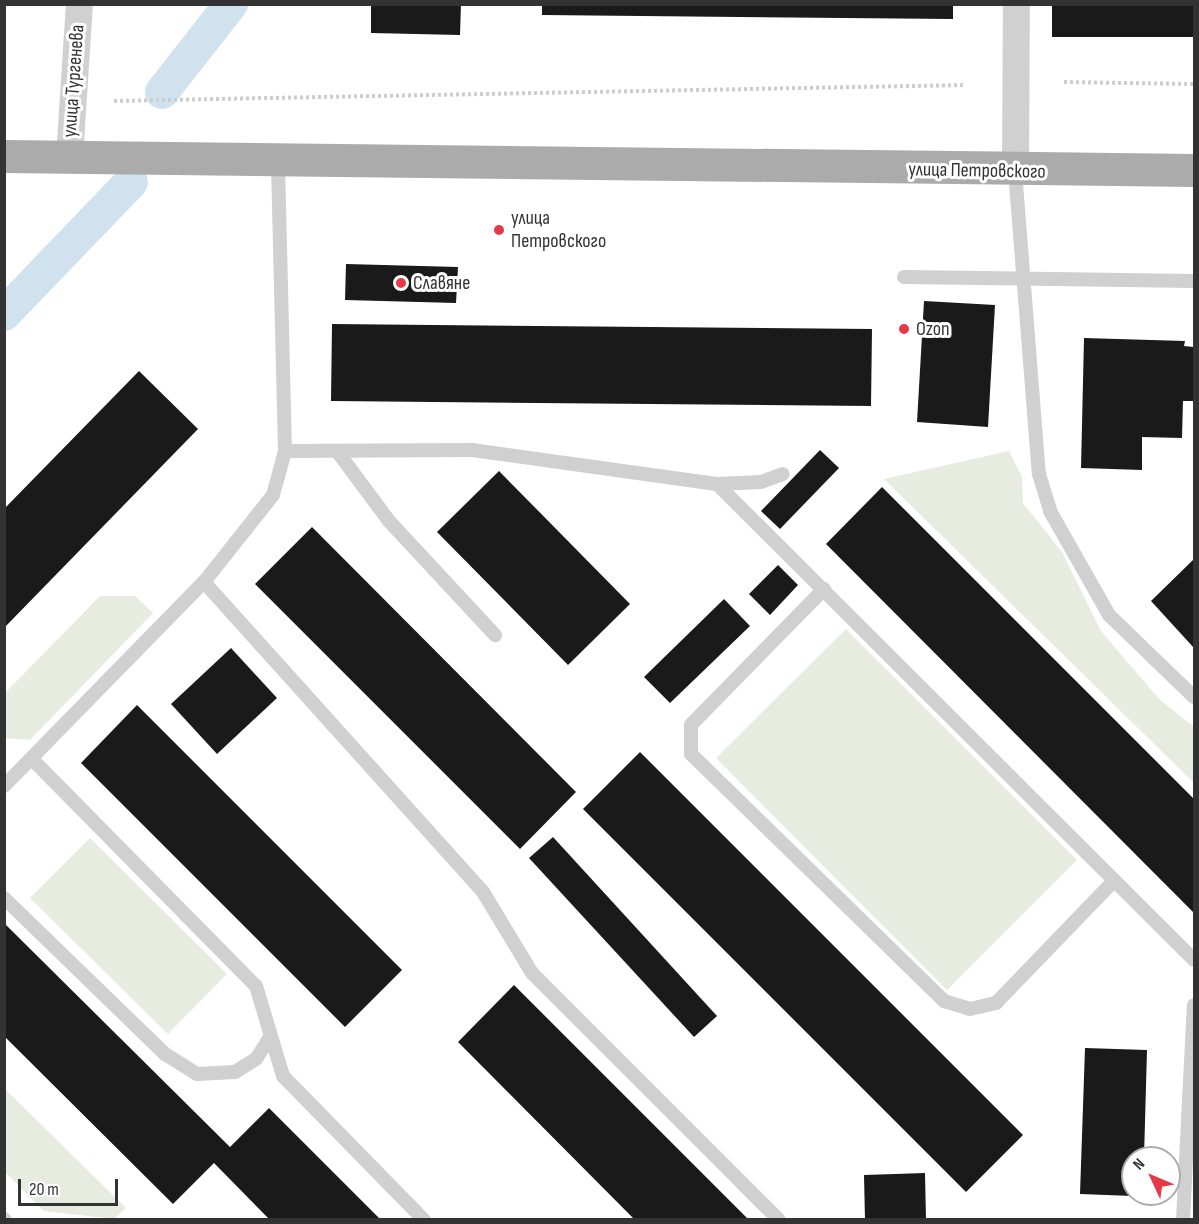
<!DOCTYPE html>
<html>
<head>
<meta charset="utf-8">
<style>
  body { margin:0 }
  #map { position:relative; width:1199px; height:1224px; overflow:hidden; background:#fff; font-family:"Sofia Sans Condensed",sans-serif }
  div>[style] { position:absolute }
  .green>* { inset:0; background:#e6ecdf }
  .canal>* { height:34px; margin:-17px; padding:0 17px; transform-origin:17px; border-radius:17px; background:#cfe2ee }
  .building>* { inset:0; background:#1a1a1a }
  .path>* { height:4px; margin-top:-2px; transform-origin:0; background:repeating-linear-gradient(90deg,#cdcdcd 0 3px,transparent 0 6px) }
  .service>* { height:14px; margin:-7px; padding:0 7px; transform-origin:7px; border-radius:7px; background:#d0d0d0 }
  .minor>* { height:27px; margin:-13.5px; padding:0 13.5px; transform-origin:13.5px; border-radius:13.5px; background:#d0d0d0 }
  .primary>* { height:33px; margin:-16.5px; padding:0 16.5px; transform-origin:16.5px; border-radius:16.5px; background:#ababab }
  .dots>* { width:16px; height:16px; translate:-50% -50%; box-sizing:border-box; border:3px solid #fff; border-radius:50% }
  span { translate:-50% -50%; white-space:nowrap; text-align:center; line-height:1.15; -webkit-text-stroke:6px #fff; paint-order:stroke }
  .street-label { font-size:20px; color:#333 }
  .poi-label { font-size:20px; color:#333 }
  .left { translate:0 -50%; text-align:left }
  .frame { position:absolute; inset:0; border:6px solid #333; pointer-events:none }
  .north { position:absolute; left:1121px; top:1146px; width:60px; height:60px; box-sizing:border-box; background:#fff; border:2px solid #adadad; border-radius:50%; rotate:314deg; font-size:16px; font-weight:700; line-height:24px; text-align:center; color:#333 }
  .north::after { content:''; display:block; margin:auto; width:21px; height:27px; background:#e63946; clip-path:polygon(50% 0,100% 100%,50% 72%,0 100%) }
  .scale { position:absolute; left:18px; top:1179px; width:100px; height:27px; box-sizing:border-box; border:3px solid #333; border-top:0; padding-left:8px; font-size:18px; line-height:21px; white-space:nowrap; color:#333; -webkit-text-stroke:4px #fff; paint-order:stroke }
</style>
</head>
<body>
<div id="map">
  <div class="green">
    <div style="clip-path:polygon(1009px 451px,1022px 477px,1023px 503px,1062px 552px,1101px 631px,1159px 699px,1194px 727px,1194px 783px,884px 479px)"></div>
    <div style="clip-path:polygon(100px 596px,135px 596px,153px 613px,30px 740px,5px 738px,5px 693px)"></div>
    <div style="clip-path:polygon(846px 629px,1077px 860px,947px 990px,716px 758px)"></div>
    <div style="clip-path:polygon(90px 838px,227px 974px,168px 1034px,30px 898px)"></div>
    <div style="clip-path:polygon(4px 1088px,126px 1208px,114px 1219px,44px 1211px,5px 1172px)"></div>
  </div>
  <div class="canal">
    <div style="left:162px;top:92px;width:112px;rotate:-51.9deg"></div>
    <div style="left:4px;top:314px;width:183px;rotate:-46.1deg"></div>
  </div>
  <div class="building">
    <div style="clip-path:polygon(371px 4px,461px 4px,460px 35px,371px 33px)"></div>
    <div style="clip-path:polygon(542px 4px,953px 4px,953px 19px,542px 15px)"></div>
    <div style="clip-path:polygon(1052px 4px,1194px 4px,1194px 37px,1052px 37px)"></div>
    <div style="clip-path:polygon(346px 264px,458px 267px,456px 303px,345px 300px)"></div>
    <div style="clip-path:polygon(924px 301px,995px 305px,988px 427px,917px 422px)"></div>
    <div style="clip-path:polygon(332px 324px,872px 329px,871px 406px,331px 401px)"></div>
    <div style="clip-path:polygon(1084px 338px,1185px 341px,1184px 346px,1194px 347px,1194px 401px,1183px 401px,1182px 438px,1142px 437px,1142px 470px,1081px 468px)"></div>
    <div style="clip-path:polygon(139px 371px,198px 429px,4px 628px,4px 509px)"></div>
    <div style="clip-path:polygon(820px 450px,839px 468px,780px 529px,761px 511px)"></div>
    <div style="clip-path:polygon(499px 471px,630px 604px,568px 665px,437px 532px)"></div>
    <div style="clip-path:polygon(882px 487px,1194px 799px,1194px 913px,826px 544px)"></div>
    <div style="clip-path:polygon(312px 527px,576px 792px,520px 849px,255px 584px)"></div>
    <div style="clip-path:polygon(1194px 559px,1194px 648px,1151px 601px)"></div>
    <div style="clip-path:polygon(778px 565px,798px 585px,770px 615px,749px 594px)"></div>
    <div style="clip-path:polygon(724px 599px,750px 626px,670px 703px,644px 677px)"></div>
    <div style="clip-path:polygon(231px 648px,277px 698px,217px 754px,171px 704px)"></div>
    <div style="clip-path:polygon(137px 705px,402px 970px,345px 1027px,81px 763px)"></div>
    <div style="clip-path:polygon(640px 752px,1023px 1135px,966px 1192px,583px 809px)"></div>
    <div style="clip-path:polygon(553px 837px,717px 1016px,694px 1037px,529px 858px)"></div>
    <div style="clip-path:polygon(4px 923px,230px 1147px,269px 1108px,381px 1220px,270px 1220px,214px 1163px,173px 1204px,4px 1036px)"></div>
    <div style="clip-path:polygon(514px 985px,749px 1220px,635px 1220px,458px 1042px)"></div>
    <div style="clip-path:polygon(1085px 1048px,1147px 1050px,1144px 1158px,1133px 1158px,1133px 1196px,1080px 1194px)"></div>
    <div style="clip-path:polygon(925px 1173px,926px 1220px,865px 1220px,864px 1175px)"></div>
  </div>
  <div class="path">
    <div style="left:1064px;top:82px;width:130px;rotate:0.9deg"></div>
    <div style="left:114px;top:101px;width:852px;rotate:-1.08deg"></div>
  </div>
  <div class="service">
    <div style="left:1015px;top:171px;width:304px;rotate:85.5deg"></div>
    <div style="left:1039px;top:474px;width:39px;rotate:73deg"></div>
    <div style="left:1050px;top:511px;width:120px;rotate:60.4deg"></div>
    <div style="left:1109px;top:615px;width:118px;rotate:44deg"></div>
    <div style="left:904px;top:277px;width:290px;rotate:0.8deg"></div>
    <div style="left:285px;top:451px;width:187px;rotate:-0.3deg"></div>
    <div style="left:472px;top:450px;width:247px;rotate:7.9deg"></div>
    <div style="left:717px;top:484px;width:44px;rotate:-2.6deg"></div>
    <div style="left:761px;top:482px;width:23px;rotate:-20deg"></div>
    <div style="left:337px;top:451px;width:87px;rotate:53.4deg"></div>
    <div style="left:389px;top:521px;width:156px;rotate:47.1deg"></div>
    <div style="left:717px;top:484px;width:674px;rotate:44.94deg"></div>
    <div style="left:204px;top:582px;width:417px;rotate:48deg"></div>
    <div style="left:483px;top:892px;width:95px;rotate:58.8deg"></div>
    <div style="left:532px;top:973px;width:349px;rotate:45deg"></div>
    <div style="left:824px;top:589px;width:190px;rotate:134.4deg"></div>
    <div style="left:691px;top:725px;width:29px;rotate:90deg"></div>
    <div style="left:691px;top:754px;width:354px;rotate:44.3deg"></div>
    <div style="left:944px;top:1001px;width:27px;rotate:17deg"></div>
    <div style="left:970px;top:1009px;width:27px;rotate:-13deg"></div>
    <div style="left:996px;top:1003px;width:170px;rotate:-46deg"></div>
    <div style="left:32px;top:759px;width:319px;rotate:45.4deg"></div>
    <div style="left:256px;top:986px;width:94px;rotate:73.3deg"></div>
    <div style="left:283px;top:1076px;width:202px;rotate:45.6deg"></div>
    <div style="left:4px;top:786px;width:286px;rotate:-45.6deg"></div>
    <div style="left:204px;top:582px;width:111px;rotate:-51.6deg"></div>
    <div style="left:273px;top:495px;width:46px;rotate:-74.7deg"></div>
    <div style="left:285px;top:451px;width:293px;rotate:-91.4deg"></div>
    <div style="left:4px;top:898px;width:224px;rotate:44.1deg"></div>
    <div style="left:165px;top:1054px;width:38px;rotate:32deg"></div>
    <div style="left:197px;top:1074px;width:38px;rotate:-3deg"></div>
    <div style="left:235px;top:1072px;width:25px;rotate:-32deg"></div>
    <div style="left:256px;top:1059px;width:27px;rotate:-57deg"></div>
    <div style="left:4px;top:1219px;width:1px;rotate:45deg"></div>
    <div style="left:1183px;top:1220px;width:215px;rotate:-87.1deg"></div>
  </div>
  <div class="minor">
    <div style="left:69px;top:157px;width:153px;rotate:-86.3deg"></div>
    <div style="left:1015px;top:171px;width:167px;rotate:-89.7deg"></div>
  </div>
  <div class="primary">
    <div style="left:4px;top:156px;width:1190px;rotate:0.67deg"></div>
  </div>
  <div class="dots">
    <div style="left:499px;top:230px;background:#e63946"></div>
    <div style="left:401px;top:283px;background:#e63946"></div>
    <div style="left:904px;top:329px;background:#e63946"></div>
  </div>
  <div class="street-label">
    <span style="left:74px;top:81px;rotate:-86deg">улица Тургенева</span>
    <span style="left:977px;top:171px;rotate:1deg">улица Петровского</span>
  </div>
  <div class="poi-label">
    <span class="left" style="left:511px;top:230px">улица<br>Петровского</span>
    <span class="left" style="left:413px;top:283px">Славяне</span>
    <span class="left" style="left:916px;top:329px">Ozon</span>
  </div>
  <div class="frame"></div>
  <div class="north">N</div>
  <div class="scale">20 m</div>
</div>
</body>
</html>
